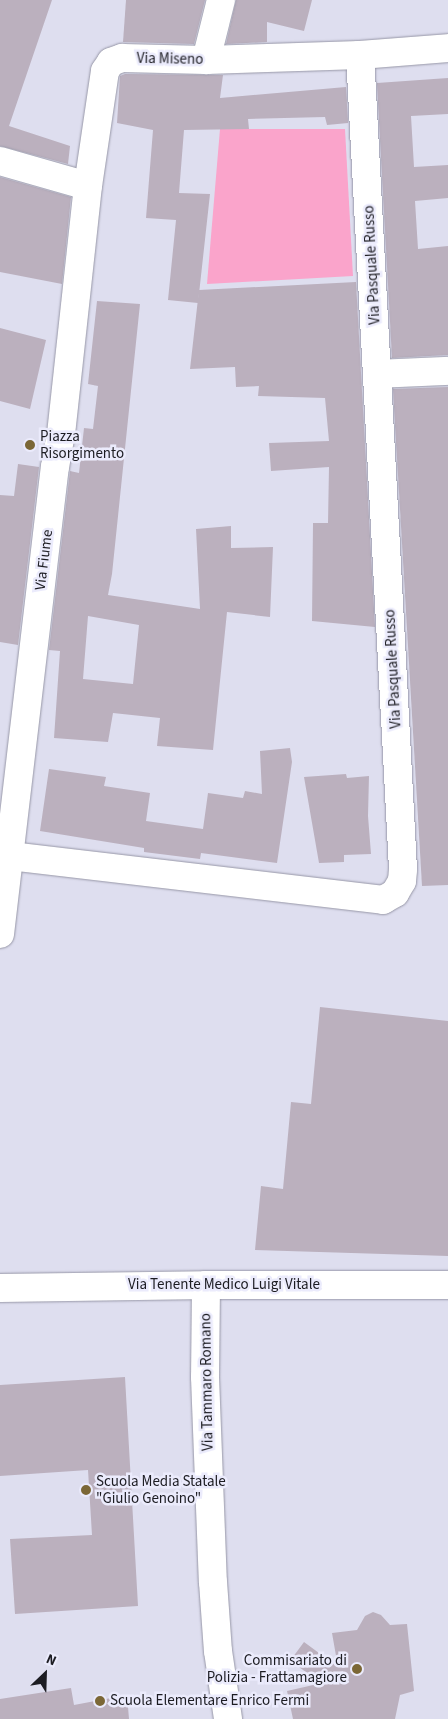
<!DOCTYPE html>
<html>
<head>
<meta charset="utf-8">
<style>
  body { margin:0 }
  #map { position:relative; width:448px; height:1719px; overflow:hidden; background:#dedeef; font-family:"Source Sans 3",sans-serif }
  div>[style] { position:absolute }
  .green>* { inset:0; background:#faa4cb }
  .building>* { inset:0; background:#bbb0be }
  .roads { filter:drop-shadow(0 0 1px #9797a7) drop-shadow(0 0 1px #9797a7) }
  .minor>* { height:28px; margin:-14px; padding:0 14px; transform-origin:14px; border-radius:14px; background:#fff }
  .dots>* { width:14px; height:14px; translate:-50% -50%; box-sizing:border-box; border:2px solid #ebebfc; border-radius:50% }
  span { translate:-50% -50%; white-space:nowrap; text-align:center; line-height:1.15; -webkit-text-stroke:5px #ebebfc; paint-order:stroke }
  .street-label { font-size:15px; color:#1c1c22 }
  .poi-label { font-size:15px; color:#1c1c22 }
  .left { translate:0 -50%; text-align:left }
  .right { translate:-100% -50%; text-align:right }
  .north { position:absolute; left:20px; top:1649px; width:50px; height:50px; -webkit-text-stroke:4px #ebebfc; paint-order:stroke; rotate:24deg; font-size:14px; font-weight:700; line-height:20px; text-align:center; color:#1c1c22 }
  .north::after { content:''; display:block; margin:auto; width:18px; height:22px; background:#1c1c22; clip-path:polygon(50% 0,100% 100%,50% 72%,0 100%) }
</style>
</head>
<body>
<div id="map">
  <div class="green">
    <div style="clip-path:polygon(220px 129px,345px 129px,353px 276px,207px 284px)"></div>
  </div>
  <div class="building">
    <div style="clip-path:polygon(0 0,52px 0,9px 126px,70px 146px,68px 164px,0 146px)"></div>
    <div style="clip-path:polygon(126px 0,205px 0,194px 44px,123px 42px)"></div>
    <div style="clip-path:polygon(236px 0,312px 0,304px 31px,267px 22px,267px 42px,226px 44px)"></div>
    <div style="clip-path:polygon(125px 74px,223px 75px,220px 98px,346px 87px,348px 123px,327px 125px,325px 117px,248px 119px,249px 129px,184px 130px,179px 193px,210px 194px,198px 303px,168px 300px,176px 220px,146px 218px,153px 130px,117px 123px,120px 76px)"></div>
    <div style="clip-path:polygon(448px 78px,448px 114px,411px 116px,414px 167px,448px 165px,448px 198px,415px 201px,418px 249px,448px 246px,448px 355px,392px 358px,377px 83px)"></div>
    <div style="clip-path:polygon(0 177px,71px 197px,62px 284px,0 272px)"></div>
    <div style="clip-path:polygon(356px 282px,375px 627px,312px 621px,313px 523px,328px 523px,329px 467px,271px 471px,269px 443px,329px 441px,325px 398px,258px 396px,259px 386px,236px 387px,235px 367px,190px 369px,199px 290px)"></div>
    <div style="clip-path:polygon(evenodd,97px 301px,140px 304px,112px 574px,108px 595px,200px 609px,196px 529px,231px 526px,231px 548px,273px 547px,270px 617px,227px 612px,213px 750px,157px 746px,160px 718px,113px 713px,108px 742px,54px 738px,60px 651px,49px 650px,70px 471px,79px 473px,84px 428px,93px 429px,98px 386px,88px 384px,97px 301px,88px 616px,139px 625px,133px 684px,83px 679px,88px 616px)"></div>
    <div style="clip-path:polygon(0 328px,46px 340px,30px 409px,0 401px)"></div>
    <div style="clip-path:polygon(448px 387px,448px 885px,422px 886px,393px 389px)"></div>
    <div style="clip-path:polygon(18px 464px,39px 467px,18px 645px,0 642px,0 495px,14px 496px)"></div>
    <div style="clip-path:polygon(290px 748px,292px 762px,277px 863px,201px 853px,200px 859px,144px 852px,144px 848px,40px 831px,49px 769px,106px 777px,104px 786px,150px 793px,146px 821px,203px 829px,208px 793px,243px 798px,245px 791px,262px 794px,260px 751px)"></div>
    <div style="clip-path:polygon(346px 774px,347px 778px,369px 776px,368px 816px,371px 854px,344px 855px,344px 862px,319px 863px,304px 777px)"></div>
    <div style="clip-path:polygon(320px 1007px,448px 1021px,448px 1256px,255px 1250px,261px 1186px,283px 1189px,291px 1102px,311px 1104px)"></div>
    <div style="clip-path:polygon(125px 1377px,138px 1606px,15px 1614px,10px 1539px,92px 1535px,88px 1470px,0 1476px,0 1385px)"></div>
    <div style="clip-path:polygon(373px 1612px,381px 1615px,390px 1625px,407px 1624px,414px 1691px,400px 1695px,395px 1719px,293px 1719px,287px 1691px,322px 1683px,290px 1661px,304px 1642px,338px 1667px,332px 1633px,357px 1630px,365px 1616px)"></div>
    <div style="clip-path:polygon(71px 1688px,74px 1705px,127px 1695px,129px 1719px,0 1719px,0 1699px)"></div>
  </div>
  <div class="roads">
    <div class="minor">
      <div style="left:206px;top:60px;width:62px;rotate:-76deg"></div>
      <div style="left:0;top:161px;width:91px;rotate:15.9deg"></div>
      <div style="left:88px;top:186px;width:116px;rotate:-81.6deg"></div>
      <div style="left:105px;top:71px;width:11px;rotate:-56deg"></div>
      <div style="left:111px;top:62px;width:12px;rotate:-20deg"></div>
      <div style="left:122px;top:58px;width:84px;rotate:1.4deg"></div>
      <div style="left:206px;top:60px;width:154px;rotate:-1.9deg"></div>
      <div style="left:360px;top:55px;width:88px;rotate:-4.5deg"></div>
      <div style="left:378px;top:374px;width:70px;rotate:-2.5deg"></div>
      <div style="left:10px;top:856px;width:376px;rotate:6.7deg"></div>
      <div style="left:383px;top:900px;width:14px;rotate:-30deg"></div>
      <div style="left:395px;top:893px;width:14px;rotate:-60deg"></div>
      <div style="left:402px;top:881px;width:12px;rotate:-85deg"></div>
      <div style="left:403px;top:869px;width:815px;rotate:-93.02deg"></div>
      <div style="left:0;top:934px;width:470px;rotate:-83.3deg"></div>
      <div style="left:55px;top:467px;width:34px;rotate:-80deg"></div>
      <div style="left:61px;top:434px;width:249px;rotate:-83.8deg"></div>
      <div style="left:206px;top:1285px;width:92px;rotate:90.6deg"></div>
      <div style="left:205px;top:1377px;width:205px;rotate:87.8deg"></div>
      <div style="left:213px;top:1582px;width:69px;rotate:85.9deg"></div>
      <div style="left:218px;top:1651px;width:69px;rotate:81.6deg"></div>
      <div style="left:0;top:1288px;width:206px;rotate:-0.8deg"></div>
      <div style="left:206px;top:1285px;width:242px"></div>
    </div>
  </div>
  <div class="dots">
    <div style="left:30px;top:445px;background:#7b6736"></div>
    <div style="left:86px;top:1490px;background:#7b6736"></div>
    <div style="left:357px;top:1669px;background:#7b6736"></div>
    <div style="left:100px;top:1701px;background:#7b6736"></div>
  </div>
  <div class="street-label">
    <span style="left:170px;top:59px;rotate:1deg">Via Miseno</span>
    <span style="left:372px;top:265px;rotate:-93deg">Via Pasquale Russo</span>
    <span style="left:44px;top:560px;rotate:-83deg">Via Fiume</span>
    <span style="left:393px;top:669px;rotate:-93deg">Via Pasquale Russo</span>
    <span style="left:224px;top:1285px">Via Tenente Medico Luigi Vitale</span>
    <span style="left:207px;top:1382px;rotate:-91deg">Via Tammaro Romano</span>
  </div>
  <div class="poi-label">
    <span class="left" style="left:40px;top:445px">Piazza<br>Risorgimento</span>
    <span class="left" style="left:96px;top:1490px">Scuola Media Statale<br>"Giulio Genoino"</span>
    <span class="right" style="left:347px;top:1669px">Commisariato di<br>Polizia - Frattamagiore</span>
    <span class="left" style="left:110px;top:1701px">Scuola Elementare Enrico Fermi</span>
  </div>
  <div class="north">N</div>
</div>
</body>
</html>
